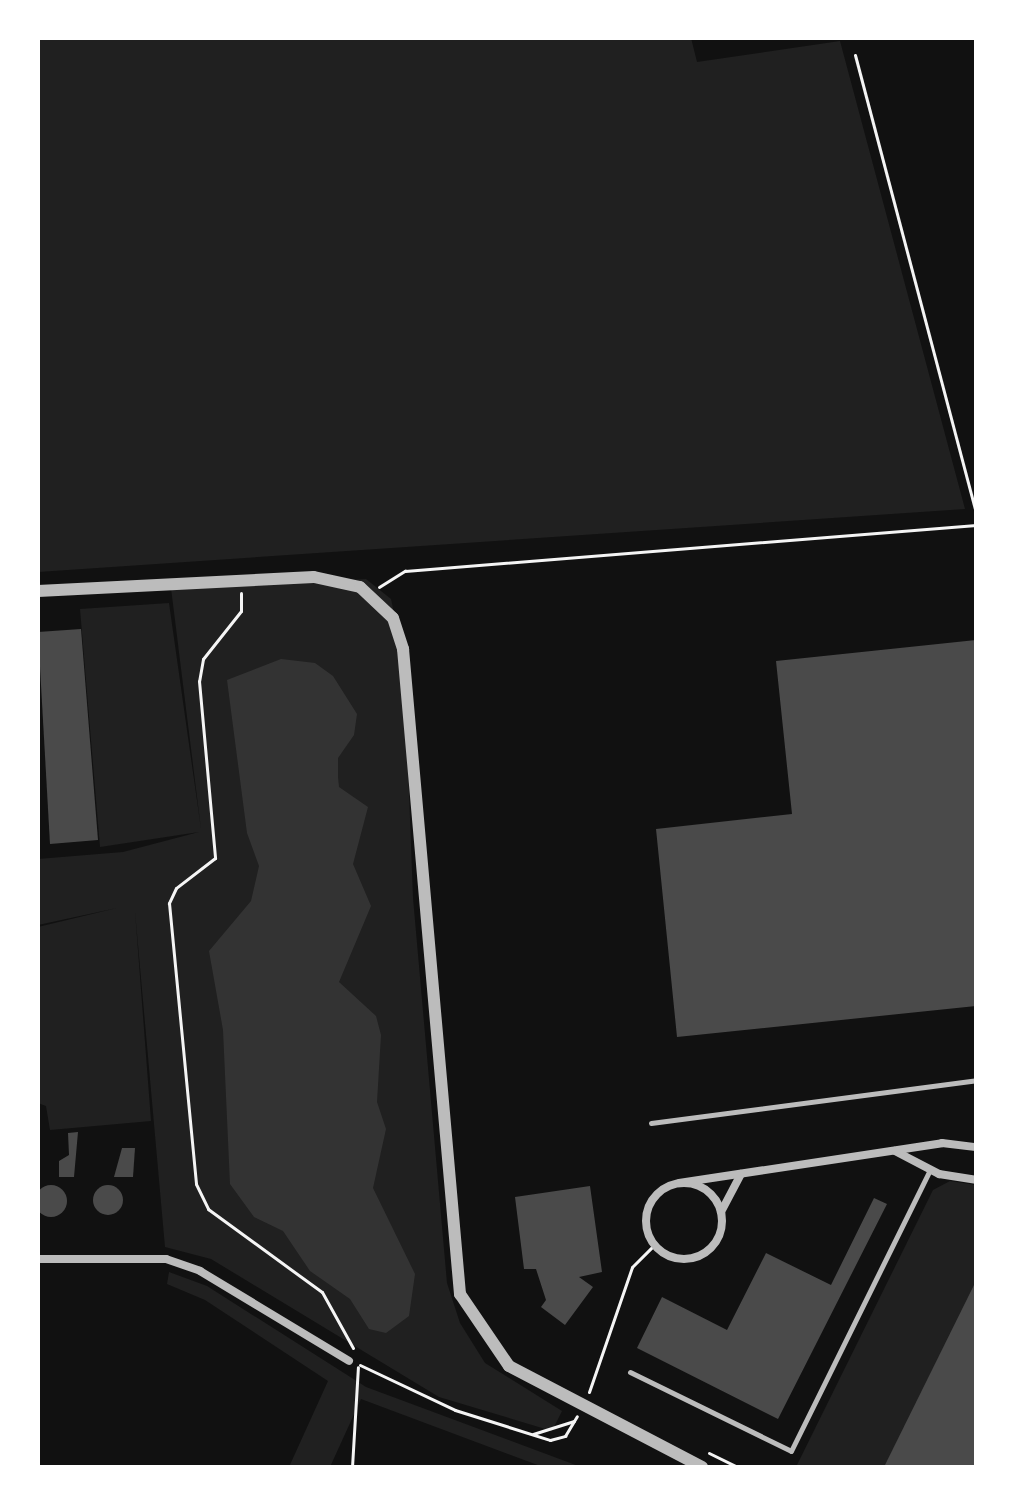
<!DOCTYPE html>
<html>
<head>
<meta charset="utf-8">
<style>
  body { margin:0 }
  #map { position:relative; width:1014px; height:1505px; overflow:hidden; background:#111; font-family:Raleway,sans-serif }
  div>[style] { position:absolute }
  .green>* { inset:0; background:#202020 }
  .water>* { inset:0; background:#333 }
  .building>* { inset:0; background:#4a4a4a }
  .round { border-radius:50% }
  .path>* { height:3px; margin:-1.5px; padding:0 1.5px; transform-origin:1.5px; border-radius:1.5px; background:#f5f5f5 }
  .service>* { height:5px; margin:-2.5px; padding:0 2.5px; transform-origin:2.5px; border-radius:2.5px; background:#bcbcbc }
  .minor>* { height:8px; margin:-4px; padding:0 4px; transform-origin:4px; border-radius:4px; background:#bcbcbc }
  .minor>.ring { margin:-4px; padding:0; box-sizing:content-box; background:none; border:8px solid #bcbcbc; border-radius:50% }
  .tertiary>* { height:12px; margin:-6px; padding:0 6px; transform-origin:6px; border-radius:6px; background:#bcbcbc }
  span { translate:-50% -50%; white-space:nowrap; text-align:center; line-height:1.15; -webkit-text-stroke:8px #fff; paint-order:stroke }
  .frame { position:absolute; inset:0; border:40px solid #fff; pointer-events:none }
</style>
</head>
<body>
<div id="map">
  <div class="green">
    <div style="clip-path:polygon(38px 38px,691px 38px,697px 62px,840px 41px,965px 509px,38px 572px)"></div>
    <div style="clip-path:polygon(366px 579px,391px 599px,404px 660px,413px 898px,447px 1283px,460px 1323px,485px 1363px,562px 1411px,552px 1431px,439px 1397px,211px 1259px,165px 1247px,135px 911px,151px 1121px,50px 1130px,46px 1106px,38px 1103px,38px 927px,117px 908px,38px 925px,38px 859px,123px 852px,199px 832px,100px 847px,80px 609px,169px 603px,201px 829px,171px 588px)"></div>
    <div style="clip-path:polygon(950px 1181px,976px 1185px,976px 1467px,796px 1467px,933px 1190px)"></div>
    <div style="clip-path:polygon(169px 1272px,207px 1286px,366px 1387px,581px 1467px,543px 1467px,361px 1399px,330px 1467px,289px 1467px,328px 1381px,205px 1300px,167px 1284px)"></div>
  </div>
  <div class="water">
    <div style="clip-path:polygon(281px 659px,315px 663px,333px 676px,357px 714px,354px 735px,338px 758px,338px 777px,339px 787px,368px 807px,353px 864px,371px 906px,339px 982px,376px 1016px,381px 1035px,377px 1102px,386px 1129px,373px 1188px,415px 1274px,409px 1316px,386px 1333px,369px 1329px,350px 1299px,310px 1271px,283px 1231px,254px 1217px,230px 1184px,223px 1030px,209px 951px,251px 901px,259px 866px,247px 833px,227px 680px)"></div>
  </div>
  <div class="building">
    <div style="clip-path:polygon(81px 629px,98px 840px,50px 844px,38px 632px)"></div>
    <div style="clip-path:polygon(976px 640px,976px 1006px,677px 1037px,656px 829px,792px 814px,776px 661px)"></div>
    <div style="clip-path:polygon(78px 1132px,74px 1177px,59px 1177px,59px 1161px,69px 1155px,68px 1133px)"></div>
    <div style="clip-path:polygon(122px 1148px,135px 1148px,133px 1177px,114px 1177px)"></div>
    <div class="round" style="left:93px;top:1185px;width:30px;height:30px"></div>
    <div class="round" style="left:35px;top:1185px;width:32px;height:32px"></div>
    <div style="clip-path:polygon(590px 1186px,602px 1272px,579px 1277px,593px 1287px,565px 1325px,541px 1307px,546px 1300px,536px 1269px,524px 1269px,515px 1197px)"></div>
    <div style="clip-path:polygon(874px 1198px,887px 1204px,778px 1419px,637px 1348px,662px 1297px,727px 1330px,766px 1253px,831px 1285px)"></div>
    <div style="clip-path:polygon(976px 1281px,976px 1467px,884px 1467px)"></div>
  </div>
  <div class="path">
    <div style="left:855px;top:55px;width:475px;rotate:75.2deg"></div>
    <div style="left:379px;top:587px;width:31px;rotate:-32deg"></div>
    <div style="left:405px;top:571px;width:573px;rotate:-4.61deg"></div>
    <div style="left:241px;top:593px;width:18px;rotate:90deg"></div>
    <div style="left:241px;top:611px;width:61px;rotate:128.4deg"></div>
    <div style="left:203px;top:659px;width:22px;rotate:100deg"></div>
    <div style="left:199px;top:681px;width:178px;rotate:84.8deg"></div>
    <div style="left:215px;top:858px;width:49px;rotate:142.4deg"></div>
    <div style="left:176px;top:888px;width:17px;rotate:115deg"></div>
    <div style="left:169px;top:903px;width:282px;rotate:84.5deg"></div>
    <div style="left:196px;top:1184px;width:28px;rotate:64deg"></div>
    <div style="left:208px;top:1209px;width:141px;rotate:36.1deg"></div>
    <div style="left:322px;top:1292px;width:64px;rotate:61deg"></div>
    <div style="left:360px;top:1365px;width:105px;rotate:25.3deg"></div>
    <div style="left:455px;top:1410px;width:100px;rotate:17.5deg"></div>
    <div style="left:550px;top:1440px;width:16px;rotate:-15deg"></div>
    <div style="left:565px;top:1436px;width:23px;rotate:-59deg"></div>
    <div style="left:589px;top:1392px;width:132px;rotate:-71deg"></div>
    <div style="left:632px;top:1267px;width:31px;rotate:-45deg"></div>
    <div style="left:533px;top:1434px;width:43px;rotate:-17.6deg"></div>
    <div style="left:709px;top:1453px;width:32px;rotate:26deg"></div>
    <div style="left:352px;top:1467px;width:100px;rotate:-86.6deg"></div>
  </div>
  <div class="service">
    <div style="left:651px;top:1123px;width:328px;rotate:-7.5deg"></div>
    <div style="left:630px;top:1372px;width:179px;rotate:26.1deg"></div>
    <div style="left:791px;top:1451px;width:313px;rotate:-63.7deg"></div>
  </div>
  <div class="minor">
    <div style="left:895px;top:1151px;width:50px;rotate:27.6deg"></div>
    <div style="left:939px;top:1174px;width:37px;rotate:9deg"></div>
    <div style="left:679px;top:1183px;width:266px;rotate:-8.6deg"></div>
    <div style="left:942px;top:1143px;width:34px;rotate:7deg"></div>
    <div class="ring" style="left:646px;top:1183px;width:68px;height:68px"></div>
    <div style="left:721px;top:1212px;width:43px;rotate:-62.2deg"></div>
    <div style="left:38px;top:1259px;width:128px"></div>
    <div style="left:166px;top:1259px;width:36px;rotate:19deg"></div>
    <div style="left:200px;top:1271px;width:174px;rotate:31.1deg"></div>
  </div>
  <div class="tertiary">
    <div style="left:38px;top:591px;width:276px;rotate:-2.9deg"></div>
    <div style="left:314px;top:577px;width:47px;rotate:12.3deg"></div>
    <div style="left:360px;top:587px;width:45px;rotate:43.2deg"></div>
    <div style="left:393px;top:618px;width:33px;rotate:72deg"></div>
    <div style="left:403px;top:649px;width:648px;rotate:84.95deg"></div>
    <div style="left:460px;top:1294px;width:87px;rotate:55.8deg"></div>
    <div style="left:509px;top:1366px;width:218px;rotate:27.6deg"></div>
  </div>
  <div class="frame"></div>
</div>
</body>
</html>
